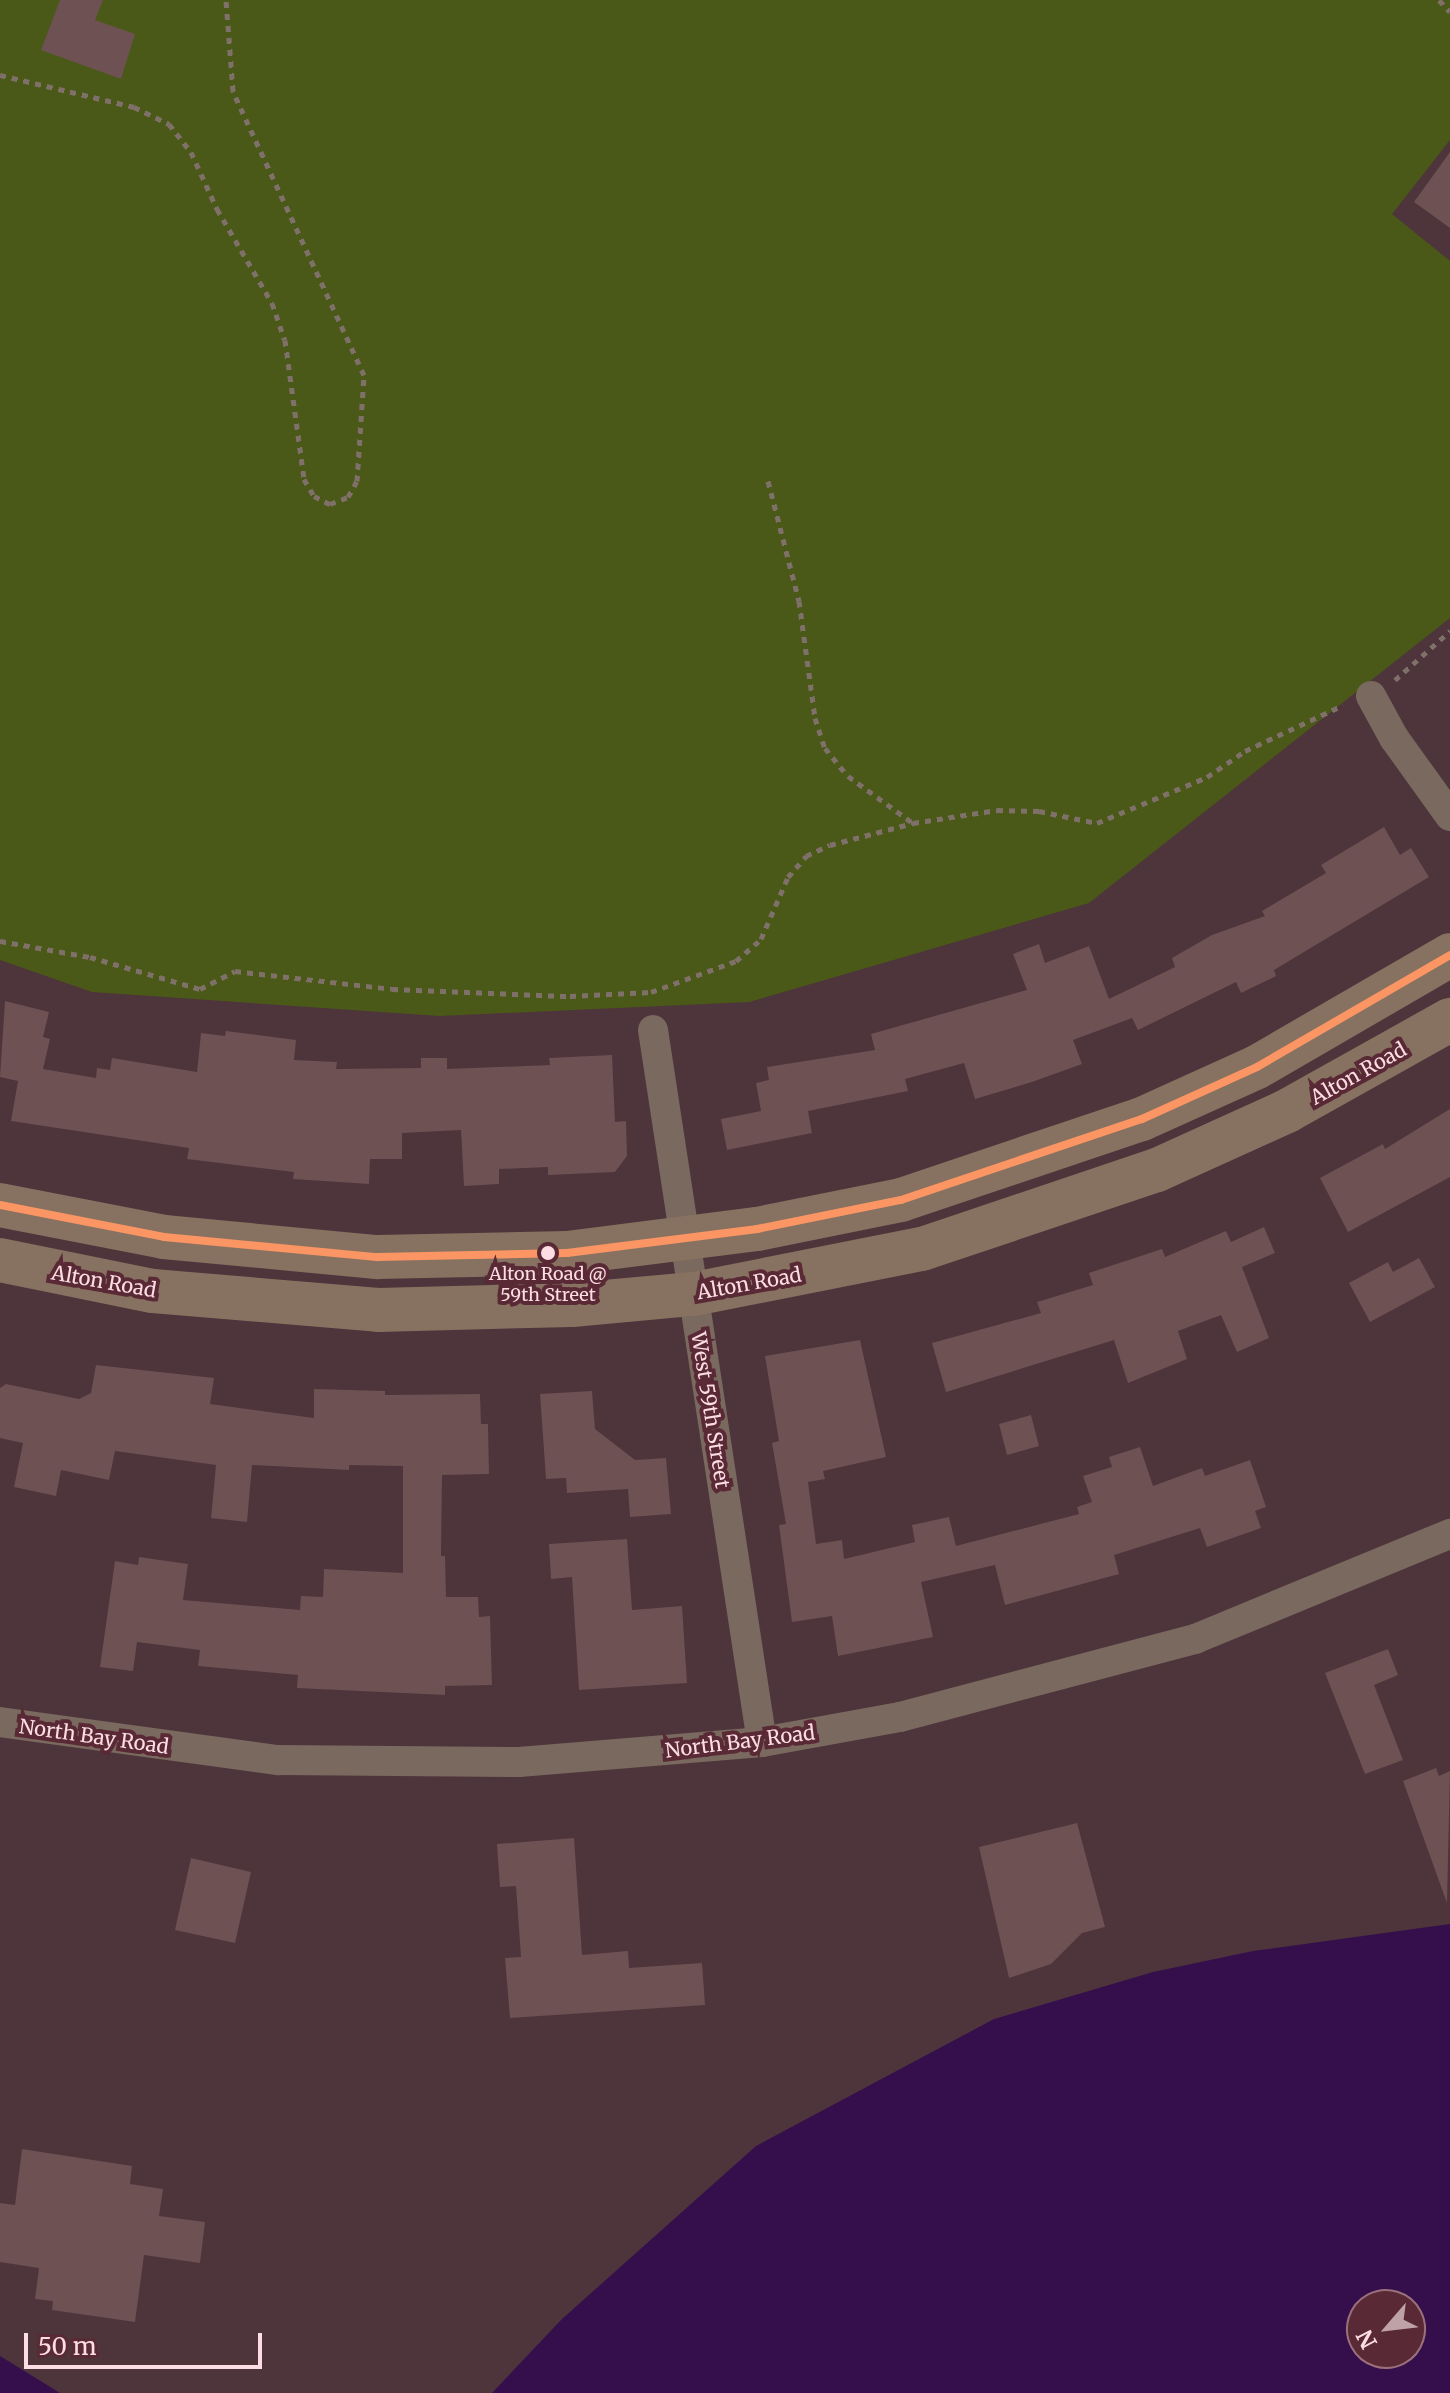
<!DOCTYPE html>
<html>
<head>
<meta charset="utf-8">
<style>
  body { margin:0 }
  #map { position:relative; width:1450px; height:2393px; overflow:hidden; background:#4e343b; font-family:Merriweather,serif }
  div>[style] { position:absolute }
  .green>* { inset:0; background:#4a5918 }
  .water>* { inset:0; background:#340f4c }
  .building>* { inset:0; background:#6d5153 }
  .path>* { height:5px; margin-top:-2.5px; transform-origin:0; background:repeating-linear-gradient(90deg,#7f706a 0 6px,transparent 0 12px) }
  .minor>* { height:30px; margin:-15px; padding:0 15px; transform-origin:15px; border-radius:15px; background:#7a695f }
  .primary>* { height:44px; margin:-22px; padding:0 22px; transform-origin:22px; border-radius:22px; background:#877160 }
  .bus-1>* { height:8px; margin:-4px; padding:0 4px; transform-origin:4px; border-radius:4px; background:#fb9564 }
  .dots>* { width:22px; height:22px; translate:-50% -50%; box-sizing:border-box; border:4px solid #592936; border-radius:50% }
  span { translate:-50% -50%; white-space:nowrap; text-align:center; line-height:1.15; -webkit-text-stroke:8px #592936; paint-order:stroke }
  .bus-label { font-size:18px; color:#fcdde3 }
  .street-label { font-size:20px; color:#fcdde3 }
  .north { position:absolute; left:1346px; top:2289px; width:80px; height:80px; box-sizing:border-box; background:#592936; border:2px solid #9a717b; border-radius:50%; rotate:242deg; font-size:22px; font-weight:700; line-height:32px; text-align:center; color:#fcdde3 }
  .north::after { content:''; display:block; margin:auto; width:28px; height:36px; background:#bfa2a8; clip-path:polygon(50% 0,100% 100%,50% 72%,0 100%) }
  .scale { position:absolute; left:24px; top:2333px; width:238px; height:36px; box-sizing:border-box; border:4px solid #fcdde3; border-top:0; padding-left:10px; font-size:24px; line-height:28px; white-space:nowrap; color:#fcdde3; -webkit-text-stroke:6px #592936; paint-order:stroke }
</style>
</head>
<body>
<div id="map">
  <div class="green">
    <div style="clip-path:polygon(0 0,1450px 0,1450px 140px,1392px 214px,1450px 261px,1450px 618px,1089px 903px,749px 1002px,439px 1016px,92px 992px,0 960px)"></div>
  </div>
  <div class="water">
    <div style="clip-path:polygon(evenodd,1450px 1924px,1450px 2393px,492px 2393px,562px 2319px,756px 2146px,994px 2019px,1153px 1972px,1253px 1951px,1450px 1924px,1410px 2305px,1410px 2353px,1362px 2353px,1362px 2305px,1410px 2305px)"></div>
    <div style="clip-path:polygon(0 2356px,60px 2393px,0 2393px)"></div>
  </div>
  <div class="building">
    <div style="clip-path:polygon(60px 0,103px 0,95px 20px,135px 34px,121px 79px,41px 50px)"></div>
    <div style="clip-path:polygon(1450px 152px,1450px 228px,1414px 202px)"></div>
    <div style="clip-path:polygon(1384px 827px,1400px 855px,1411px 848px,1429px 877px,1274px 970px,1276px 976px,1241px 993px,1236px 982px,1138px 1030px,1132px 1018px,1073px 1040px,1082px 1064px,1032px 1082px,975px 1099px,964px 1063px,905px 1079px,908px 1091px,808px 1111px,812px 1133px,727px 1150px,721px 1119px,761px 1111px,756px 1083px,769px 1080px,767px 1067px,875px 1050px,871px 1034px,1027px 990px,1013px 954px,1039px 944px,1045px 963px,1089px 946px,1109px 999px,1175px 967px,1172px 958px,1212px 935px,1265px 916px,1262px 911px,1326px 873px,1321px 865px)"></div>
    <div style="clip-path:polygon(5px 1001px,49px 1012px,43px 1037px,50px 1039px,43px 1069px,96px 1078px,97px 1068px,110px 1070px,112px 1058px,197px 1072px,201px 1033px,225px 1036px,226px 1031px,296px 1040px,294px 1060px,337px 1062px,336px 1069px,421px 1068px,421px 1058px,447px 1058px,447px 1069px,550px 1065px,549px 1058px,612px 1055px,615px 1122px,626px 1121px,627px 1156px,615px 1172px,548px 1175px,548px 1167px,499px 1169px,499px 1184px,464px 1186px,461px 1130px,402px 1133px,402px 1159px,370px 1159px,369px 1184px,293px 1179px,294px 1172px,187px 1159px,189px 1148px,11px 1121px,18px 1081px,0 1077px)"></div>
    <div style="clip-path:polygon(1450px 1109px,1450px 1177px,1348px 1232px,1320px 1178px,1383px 1144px,1385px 1149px)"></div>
    <div style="clip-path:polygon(1264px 1227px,1275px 1253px,1242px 1267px,1269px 1338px,1237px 1352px,1221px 1315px,1178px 1331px,1187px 1359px,1128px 1383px,1114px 1340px,946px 1392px,932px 1343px,1041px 1313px,1037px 1302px,1093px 1285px,1089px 1273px,1162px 1249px,1165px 1257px,1226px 1231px,1231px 1242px)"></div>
    <div style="clip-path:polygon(1419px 1258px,1435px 1287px,1370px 1322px,1349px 1283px,1388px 1262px,1393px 1272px)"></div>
    <div style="clip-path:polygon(860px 1340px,886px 1457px,823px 1471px,825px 1479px,808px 1482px,816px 1544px,842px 1540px,844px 1559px,915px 1542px,912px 1525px,949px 1517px,956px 1546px,1079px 1514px,1077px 1507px,1092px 1502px,1083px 1476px,1112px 1467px,1109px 1457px,1140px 1447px,1153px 1486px,1202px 1468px,1205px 1476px,1250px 1460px,1266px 1507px,1255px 1511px,1261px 1528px,1207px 1547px,1200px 1528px,1114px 1555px,1119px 1574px,1005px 1605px,995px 1565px,921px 1582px,933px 1637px,838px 1656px,832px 1616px,792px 1622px,779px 1525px,786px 1524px,772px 1443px,779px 1441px,765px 1356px)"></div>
    <div style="clip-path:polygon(96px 1365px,214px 1378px,210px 1404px,314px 1418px,314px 1389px,385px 1391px,385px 1395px,480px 1394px,481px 1424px,488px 1424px,489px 1474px,442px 1475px,441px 1556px,445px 1556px,446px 1597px,478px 1597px,479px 1617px,490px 1616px,492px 1685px,445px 1686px,445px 1695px,297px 1688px,298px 1675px,198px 1666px,200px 1650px,137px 1642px,133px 1671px,100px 1667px,115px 1561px,138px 1565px,139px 1557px,188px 1564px,183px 1600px,300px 1610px,301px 1596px,323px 1597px,324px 1569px,403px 1573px,403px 1466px,349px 1465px,349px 1470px,252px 1465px,247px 1522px,211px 1518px,216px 1465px,115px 1451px,109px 1480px,61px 1470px,56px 1496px,14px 1487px,23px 1443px,0 1438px,0 1388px,6px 1384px,79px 1399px,91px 1393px)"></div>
    <div style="clip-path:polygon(592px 1391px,595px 1429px,635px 1460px,666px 1458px,671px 1514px,630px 1517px,628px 1489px,567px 1493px,566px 1478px,546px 1479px,540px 1394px)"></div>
    <div style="clip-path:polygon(1031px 1415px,1039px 1446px,1007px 1455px,999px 1424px)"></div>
    <div style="clip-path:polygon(627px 1539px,632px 1610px,682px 1606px,687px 1683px,579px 1690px,572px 1577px,551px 1579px,549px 1544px)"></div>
    <div style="clip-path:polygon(1388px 1649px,1398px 1675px,1374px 1685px,1403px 1760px,1365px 1774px,1325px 1673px)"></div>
    <div style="clip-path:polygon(1436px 1768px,1439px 1776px,1450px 1771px,1447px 1903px,1403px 1781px)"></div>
    <div style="clip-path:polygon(1077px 1823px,1105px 1927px,1082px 1933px,1051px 1964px,1009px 1978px,979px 1847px)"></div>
    <div style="clip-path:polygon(574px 1838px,582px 1955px,628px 1951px,629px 1968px,702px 1963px,705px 2005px,510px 2018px,505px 1958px,521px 1957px,516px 1886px,500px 1887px,497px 1844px)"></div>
    <div style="clip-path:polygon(191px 1858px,251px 1872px,235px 1943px,175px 1930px)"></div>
    <div style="clip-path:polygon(22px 2149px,132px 2166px,130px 2184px,163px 2189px,159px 2216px,205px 2222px,200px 2263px,144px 2255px,135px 2322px,52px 2310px,53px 2301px,35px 2299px,39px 2268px,0 2262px,0 2203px,15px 2205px)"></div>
  </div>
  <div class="path">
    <div style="left:1439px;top:0;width:16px;rotate:47deg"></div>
    <div style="left:0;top:75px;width:138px;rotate:13.4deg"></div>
    <div style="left:134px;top:107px;width:39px;rotate:26deg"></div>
    <div style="left:169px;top:124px;width:36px;rotate:52deg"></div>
    <div style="left:191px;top:152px;width:63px;rotate:65.5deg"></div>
    <div style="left:217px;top:209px;width:109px;rotate:59.7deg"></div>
    <div style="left:272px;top:303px;width:39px;rotate:71deg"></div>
    <div style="left:285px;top:340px;width:140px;rotate:82.2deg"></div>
    <div style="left:304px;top:479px;width:20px;rotate:60deg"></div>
    <div style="left:314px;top:496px;width:18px;rotate:27deg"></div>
    <div style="left:330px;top:504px;width:19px;rotate:-21deg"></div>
    <div style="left:348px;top:497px;width:18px;rotate:-61deg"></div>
    <div style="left:357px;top:481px;width:106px;rotate:-86.2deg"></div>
    <div style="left:364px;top:375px;width:313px;rotate:-114.8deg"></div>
    <div style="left:233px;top:91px;width:91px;rotate:-94.4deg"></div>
    <div style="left:768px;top:481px;width:124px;rotate:75.5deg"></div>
    <div style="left:799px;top:601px;width:118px;rotate:82.2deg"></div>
    <div style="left:815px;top:718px;width:32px;rotate:72deg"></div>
    <div style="left:825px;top:748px;width:36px;rotate:51deg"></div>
    <div style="left:848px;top:776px;width:80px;rotate:35.9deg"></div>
    <div style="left:1395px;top:680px;width:74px;rotate:-41.7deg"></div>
    <div style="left:0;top:941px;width:91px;rotate:10.1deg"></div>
    <div style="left:90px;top:957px;width:115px;rotate:16.2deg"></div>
    <div style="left:200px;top:989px;width:39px;rotate:-27deg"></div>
    <div style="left:235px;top:971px;width:158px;rotate:6.5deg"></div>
    <div style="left:392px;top:989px;width:178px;rotate:2.3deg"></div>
    <div style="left:570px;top:996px;width:81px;rotate:-2.8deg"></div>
    <div style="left:651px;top:992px;width:90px;rotate:-20deg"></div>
    <div style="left:736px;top:961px;width:33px;rotate:-41deg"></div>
    <div style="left:761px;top:939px;width:68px;rotate:-66.5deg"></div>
    <div style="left:788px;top:877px;width:28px;rotate:-49deg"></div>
    <div style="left:806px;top:856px;width:26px;rotate:-25deg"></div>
    <div style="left:830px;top:845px;width:86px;rotate:-14.8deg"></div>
    <div style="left:913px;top:823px;width:85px;rotate:-8.8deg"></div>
    <div style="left:997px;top:810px;width:42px;rotate:1.4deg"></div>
    <div style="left:1039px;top:811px;width:59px;rotate:11.7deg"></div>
    <div style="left:1097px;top:823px;width:119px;rotate:-22.7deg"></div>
    <div style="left:1207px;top:777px;width:46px;rotate:-34.4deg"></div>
    <div style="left:1245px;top:751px;width:108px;rotate:-25.1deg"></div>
  </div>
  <div class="minor">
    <div style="left:1371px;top:696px;width:48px;rotate:61.3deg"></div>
    <div style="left:1394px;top:738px;width:96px;rotate:54.3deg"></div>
    <div style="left:653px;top:1030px;width:720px;rotate:81.3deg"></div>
    <div style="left:0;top:1722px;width:282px;rotate:7.8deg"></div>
    <div style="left:279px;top:1760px;width:240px;rotate:0.5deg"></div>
    <div style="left:519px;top:1762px;width:244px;rotate:-4.7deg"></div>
    <div style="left:762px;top:1742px;width:140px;rotate:-10.3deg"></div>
    <div style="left:900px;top:1717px;width:305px;rotate:-14.8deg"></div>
    <div style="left:1195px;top:1639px;width:276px;rotate:-22.4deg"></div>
  </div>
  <div class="primary">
    <div style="left:0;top:1205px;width:167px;rotate:11deg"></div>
    <div style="left:164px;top:1237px;width:214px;rotate:5.4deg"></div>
    <div style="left:377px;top:1257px;width:190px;rotate:-1.2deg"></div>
    <div style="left:567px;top:1253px;width:192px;rotate:-7.2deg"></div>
    <div style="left:757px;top:1229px;width:147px;rotate:-11.4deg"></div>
    <div style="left:901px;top:1200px;width:254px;rotate:-18.6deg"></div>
    <div style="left:1142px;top:1119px;width:126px;rotate:-24.3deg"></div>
    <div style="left:1257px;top:1067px;width:223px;rotate:-30.1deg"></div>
    <div style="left:0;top:1260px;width:156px;rotate:11.5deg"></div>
    <div style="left:153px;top:1291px;width:226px;rotate:4.8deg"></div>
    <div style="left:378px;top:1310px;width:194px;rotate:-1.5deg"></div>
    <div style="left:572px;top:1305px;width:122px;rotate:-5.2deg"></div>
    <div style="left:694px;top:1294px;width:232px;rotate:-11.2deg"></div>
    <div style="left:922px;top:1249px;width:248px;rotate:-18.6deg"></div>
    <div style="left:1157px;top:1170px;width:143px;rotate:-24.4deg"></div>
    <div style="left:1287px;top:1111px;width:187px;rotate:-29.2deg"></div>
  </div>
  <div class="bus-1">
    <div style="left:0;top:1205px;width:167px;rotate:11deg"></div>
    <div style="left:164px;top:1237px;width:214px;rotate:5.4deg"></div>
    <div style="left:377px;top:1257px;width:190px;rotate:-1.2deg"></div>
    <div style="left:567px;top:1253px;width:192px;rotate:-7.2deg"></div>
    <div style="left:757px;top:1229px;width:147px;rotate:-11.4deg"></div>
    <div style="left:901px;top:1200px;width:254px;rotate:-18.6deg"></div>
    <div style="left:1142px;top:1119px;width:126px;rotate:-24.3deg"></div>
    <div style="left:1257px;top:1067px;width:223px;rotate:-30.1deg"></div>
  </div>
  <div class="dots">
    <div style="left:548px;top:1253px;background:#fcdde3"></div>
  </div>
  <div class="bus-label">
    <span style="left:548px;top:1285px">Alton Road @<br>59th Street</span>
  </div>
  <div class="street-label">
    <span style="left:1358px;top:1073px;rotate:-29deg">Alton Road</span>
    <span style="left:104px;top:1281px;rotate:10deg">Alton Road</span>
    <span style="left:749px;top:1283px;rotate:-10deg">Alton Road</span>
    <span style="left:711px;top:1410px;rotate:81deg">West 59th Street</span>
    <span style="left:94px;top:1736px;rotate:8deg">North Bay Road</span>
    <span style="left:740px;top:1741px;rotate:-7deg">North Bay Road</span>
  </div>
  <div class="north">N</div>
  <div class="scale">50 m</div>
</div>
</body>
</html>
